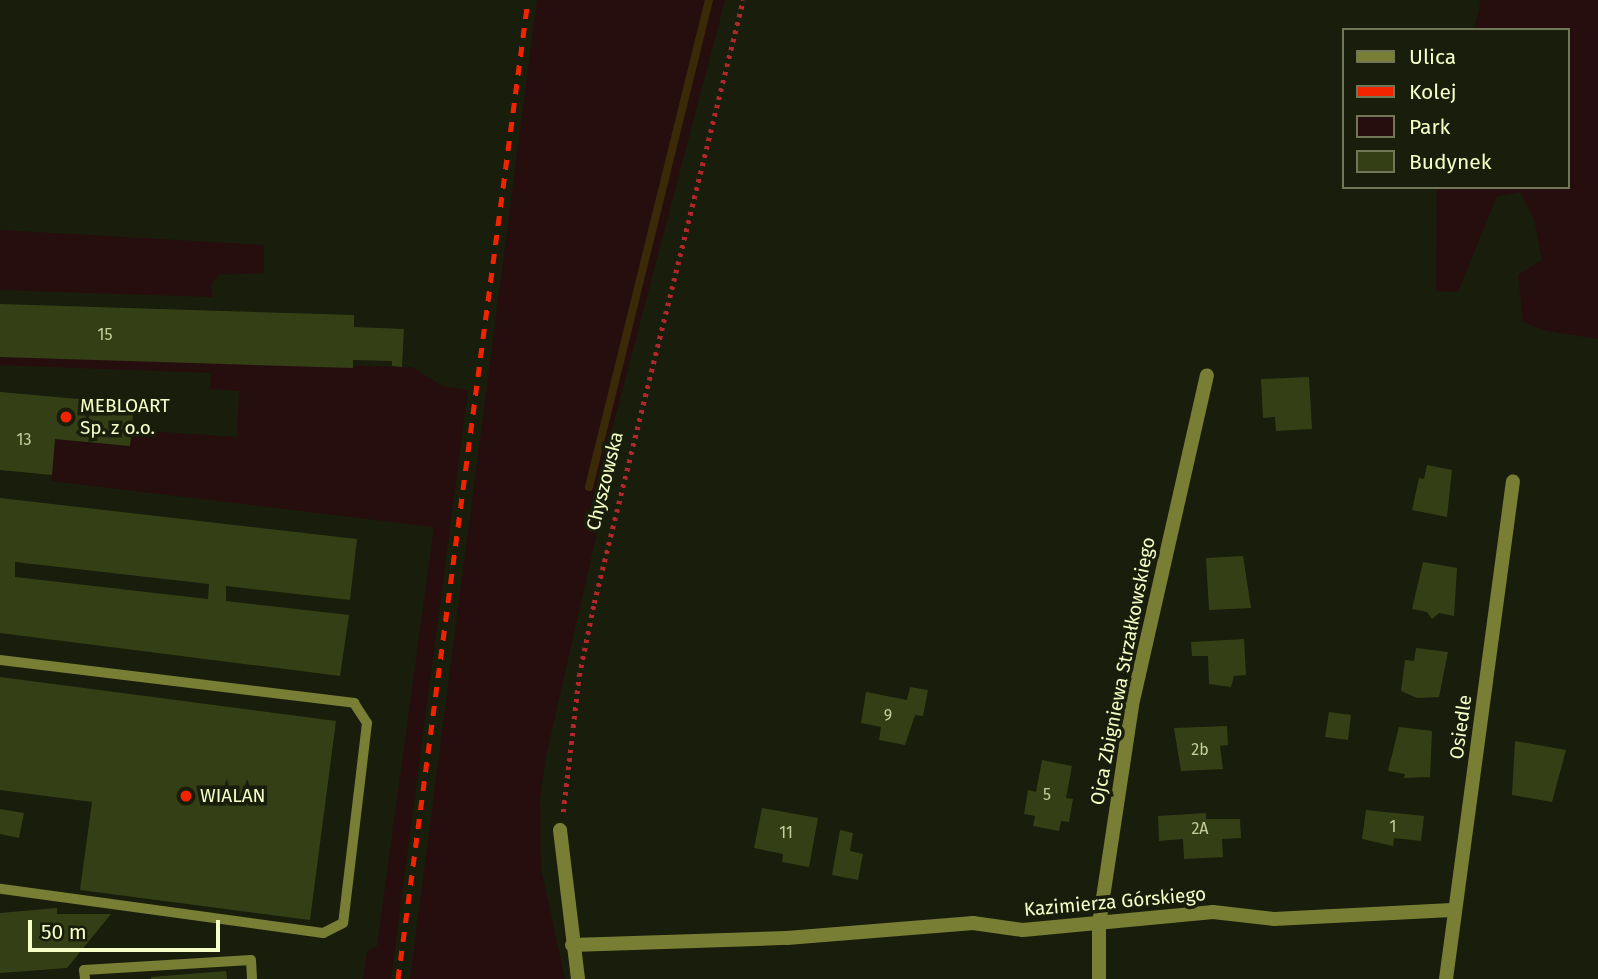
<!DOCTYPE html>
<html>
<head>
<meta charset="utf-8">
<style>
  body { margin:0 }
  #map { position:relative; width:1598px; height:979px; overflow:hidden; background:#191d0b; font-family:"Fira Sans",sans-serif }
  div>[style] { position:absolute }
  .green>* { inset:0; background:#270e0e }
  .stream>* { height:8px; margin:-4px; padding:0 4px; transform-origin:4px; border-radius:4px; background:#3a2a07 }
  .building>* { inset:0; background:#353f16 }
  .path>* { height:4.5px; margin-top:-2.25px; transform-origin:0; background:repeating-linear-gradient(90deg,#b2282a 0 3.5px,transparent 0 8.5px) }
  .service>* { height:10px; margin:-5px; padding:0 5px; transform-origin:5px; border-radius:5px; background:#787e34 }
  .minor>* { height:14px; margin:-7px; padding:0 7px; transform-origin:7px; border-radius:7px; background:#787e34 }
  .rail>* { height:5px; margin-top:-2.5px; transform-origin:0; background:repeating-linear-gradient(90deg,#f22400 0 10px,transparent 0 19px) }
  .dots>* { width:19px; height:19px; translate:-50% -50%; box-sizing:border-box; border:4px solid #191d0b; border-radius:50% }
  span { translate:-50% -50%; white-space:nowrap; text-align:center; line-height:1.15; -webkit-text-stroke:7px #191d0b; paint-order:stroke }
  .number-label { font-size:16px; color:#c6cf9b }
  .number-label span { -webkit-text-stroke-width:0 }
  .poi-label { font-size:19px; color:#f6ffc7 }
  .left { translate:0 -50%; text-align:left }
  .street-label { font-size:19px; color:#f6ffc7 }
  .legend { position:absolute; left:1342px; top:28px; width:228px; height:161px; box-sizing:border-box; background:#191d0b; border:2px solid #717756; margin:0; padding:9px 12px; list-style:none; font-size:21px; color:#f6ffc7 }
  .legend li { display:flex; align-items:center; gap:14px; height:35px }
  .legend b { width:35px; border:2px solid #717756 }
  .scale { position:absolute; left:28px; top:920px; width:192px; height:32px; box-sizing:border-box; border:4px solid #f6ffc7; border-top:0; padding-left:9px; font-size:21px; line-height:24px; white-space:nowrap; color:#f6ffc7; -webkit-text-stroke:5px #191d0b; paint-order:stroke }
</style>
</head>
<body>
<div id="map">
  <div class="green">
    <div style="clip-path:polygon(537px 0,725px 0,604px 460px,596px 537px,546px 756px,540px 799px,541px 868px,565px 979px,410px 979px)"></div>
    <div style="clip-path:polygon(1481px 0,1598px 0,1598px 339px,1547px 331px,1523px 322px,1518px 275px,1542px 260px,1534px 219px,1520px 192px,1497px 196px,1458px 292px,1436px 291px,1437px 187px,1568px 187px,1568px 30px,1474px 30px)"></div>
    <div style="clip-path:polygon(0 230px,264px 245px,264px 273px,218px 275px,211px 285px,213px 297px,0 290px)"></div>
    <div style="clip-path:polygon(0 357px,402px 367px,412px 367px,442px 386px,468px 390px,391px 979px,363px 979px,367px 952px,377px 946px,434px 527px,51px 481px,55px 439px,130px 446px,131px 430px,237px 437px,239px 391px,210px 389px,211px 373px,0 365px)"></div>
  </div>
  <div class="stream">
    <div style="left:589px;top:487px;width:502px;rotate:-76.16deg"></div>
  </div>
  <div class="building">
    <div style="clip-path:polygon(0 304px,354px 315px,354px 327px,404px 329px,402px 367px,392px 366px,392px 361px,353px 360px,353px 368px,0 357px)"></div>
    <div style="clip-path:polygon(1309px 377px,1312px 429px,1276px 431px,1275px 417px,1263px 418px,1261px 379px)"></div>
    <div style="clip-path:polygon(0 392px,134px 404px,130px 446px,55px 439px,52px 475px,0 470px)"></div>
    <div style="clip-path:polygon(1427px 465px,1452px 470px,1447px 517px,1412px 510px,1419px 478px,1424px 479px)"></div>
    <div style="clip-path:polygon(evenodd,0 498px,357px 539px,350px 600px,226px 586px,226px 601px,349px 615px,340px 676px,0 633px,0 498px,15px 562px,209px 584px,208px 599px,15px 577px,15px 562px)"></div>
    <div style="clip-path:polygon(1243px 556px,1251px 608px,1209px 610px,1206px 558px)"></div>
    <div style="clip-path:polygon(1423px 562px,1457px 568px,1454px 616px,1439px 613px,1432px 619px,1427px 612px,1412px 609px)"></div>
    <div style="clip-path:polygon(1244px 639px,1246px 675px,1234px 676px,1231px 687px,1209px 684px,1208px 656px,1192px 656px,1191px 642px)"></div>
    <div style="clip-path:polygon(1416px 648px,1448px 652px,1439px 697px,1417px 698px,1401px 691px,1405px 660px,1414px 661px)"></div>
    <div style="clip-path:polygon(0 677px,336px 721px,310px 920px,80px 890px,92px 802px,0 790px)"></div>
    <div style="clip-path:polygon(910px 687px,928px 690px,923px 716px,915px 715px,905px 745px,879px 740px,881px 727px,861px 723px,866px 692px,907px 700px)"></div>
    <div style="clip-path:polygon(1329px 712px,1351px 715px,1348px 740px,1325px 737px)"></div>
    <div style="clip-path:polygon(1227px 726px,1228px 745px,1220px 746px,1223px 769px,1181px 771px,1174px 728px)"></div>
    <div style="clip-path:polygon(1399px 727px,1432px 731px,1430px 777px,1404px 778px,1405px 774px,1388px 771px)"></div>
    <div style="clip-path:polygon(1515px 741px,1566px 750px,1552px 802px,1512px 795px)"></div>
    <div style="clip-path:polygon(1042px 760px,1072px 766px,1066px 798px,1073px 799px,1069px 822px,1061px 821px,1059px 831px,1033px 826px,1035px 816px,1024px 814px,1028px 790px,1036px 792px)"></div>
    <div style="clip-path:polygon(762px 808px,818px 818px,809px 867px,782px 862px,783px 854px,754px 848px)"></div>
    <div style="clip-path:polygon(0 809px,24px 813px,19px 838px,0 834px)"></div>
    <div style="clip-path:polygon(1366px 810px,1424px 816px,1421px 841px,1394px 838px,1393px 846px,1362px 839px)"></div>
    <div style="clip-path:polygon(1206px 813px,1206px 819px,1240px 819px,1241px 838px,1222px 839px,1223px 857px,1184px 859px,1183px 839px,1159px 841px,1158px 816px)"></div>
    <div style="clip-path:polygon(840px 830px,853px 833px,850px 851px,863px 854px,858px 880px,832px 875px)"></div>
    <div style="clip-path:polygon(57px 908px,57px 914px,111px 914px,67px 968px,0 973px,0 913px)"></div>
    <div style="clip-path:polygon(226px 971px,227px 979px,151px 979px,151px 977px)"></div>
  </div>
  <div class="path">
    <div style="left:563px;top:812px;width:137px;rotate:-83.3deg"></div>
    <div style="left:579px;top:676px;width:75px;rotate:-78.4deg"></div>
    <div style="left:594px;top:603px;width:621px;rotate:-76.12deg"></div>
  </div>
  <div class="service">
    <div style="left:0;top:660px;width:357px;rotate:6.9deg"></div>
    <div style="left:354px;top:703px;width:24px;rotate:57deg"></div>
    <div style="left:367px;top:723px;width:201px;rotate:96.8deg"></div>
    <div style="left:343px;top:923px;width:22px;rotate:153deg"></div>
    <div style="left:323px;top:933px;width:326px;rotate:-172.2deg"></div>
    <div style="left:85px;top:979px;width:9px;rotate:-96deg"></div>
    <div style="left:84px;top:970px;width:167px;rotate:-3.4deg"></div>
    <div style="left:251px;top:960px;width:19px;rotate:87deg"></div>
  </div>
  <div class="minor">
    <div style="left:560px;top:830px;width:150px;rotate:83.1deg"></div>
    <div style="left:572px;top:945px;width:215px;rotate:-1.9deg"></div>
    <div style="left:787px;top:938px;width:187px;rotate:-4.6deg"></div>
    <div style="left:973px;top:923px;width:50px;rotate:8deg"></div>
    <div style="left:1023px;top:930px;width:191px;rotate:-5.4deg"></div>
    <div style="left:1213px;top:912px;width:61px;rotate:6.5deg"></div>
    <div style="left:1274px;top:919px;width:178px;rotate:-2.9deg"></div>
    <div style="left:1099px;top:979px;width:55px;rotate:-90deg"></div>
    <div style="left:1099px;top:924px;width:221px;rotate:-81.4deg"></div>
    <div style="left:1132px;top:705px;width:338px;rotate:-77.2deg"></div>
    <div style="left:1446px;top:979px;width:502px;rotate:-82.34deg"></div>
  </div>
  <div class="rail">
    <div style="left:398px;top:979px;width:988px;rotate:-82.44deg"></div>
  </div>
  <div class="dots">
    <div style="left:66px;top:417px;background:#f22400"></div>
    <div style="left:186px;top:796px;background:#f22400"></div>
  </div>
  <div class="number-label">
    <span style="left:105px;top:335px">15</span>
    <span style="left:24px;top:440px">13</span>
    <span style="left:888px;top:716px">9</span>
    <span style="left:1200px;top:750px">2b</span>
    <span style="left:1047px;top:795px">5</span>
    <span style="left:1393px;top:827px">1</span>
    <span style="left:1200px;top:829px">2A</span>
    <span style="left:786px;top:833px">11</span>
  </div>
  <div class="poi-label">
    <span class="left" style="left:80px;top:417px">MEBLOART<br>Sp. z o.o.</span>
    <span class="left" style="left:200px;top:796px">WIALAN</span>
  </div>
  <div class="street-label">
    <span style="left:605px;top:481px;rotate:-76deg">Chyszowska</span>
    <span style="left:1123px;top:671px;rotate:-79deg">Ojca Zbigniewa Strzałkowskiego</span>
    <span style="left:1461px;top:727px;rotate:-82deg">Osiedle</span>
    <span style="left:1115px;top:902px;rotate:-5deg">Kazimierza Górskiego</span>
  </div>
  <ul class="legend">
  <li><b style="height:9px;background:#787e34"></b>Ulica</li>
  <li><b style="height:9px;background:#f22400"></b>Kolej</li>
  <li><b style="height:19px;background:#270e0e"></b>Park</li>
  <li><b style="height:19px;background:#353f16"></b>Budynek</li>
  </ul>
  <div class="scale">50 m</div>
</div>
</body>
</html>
